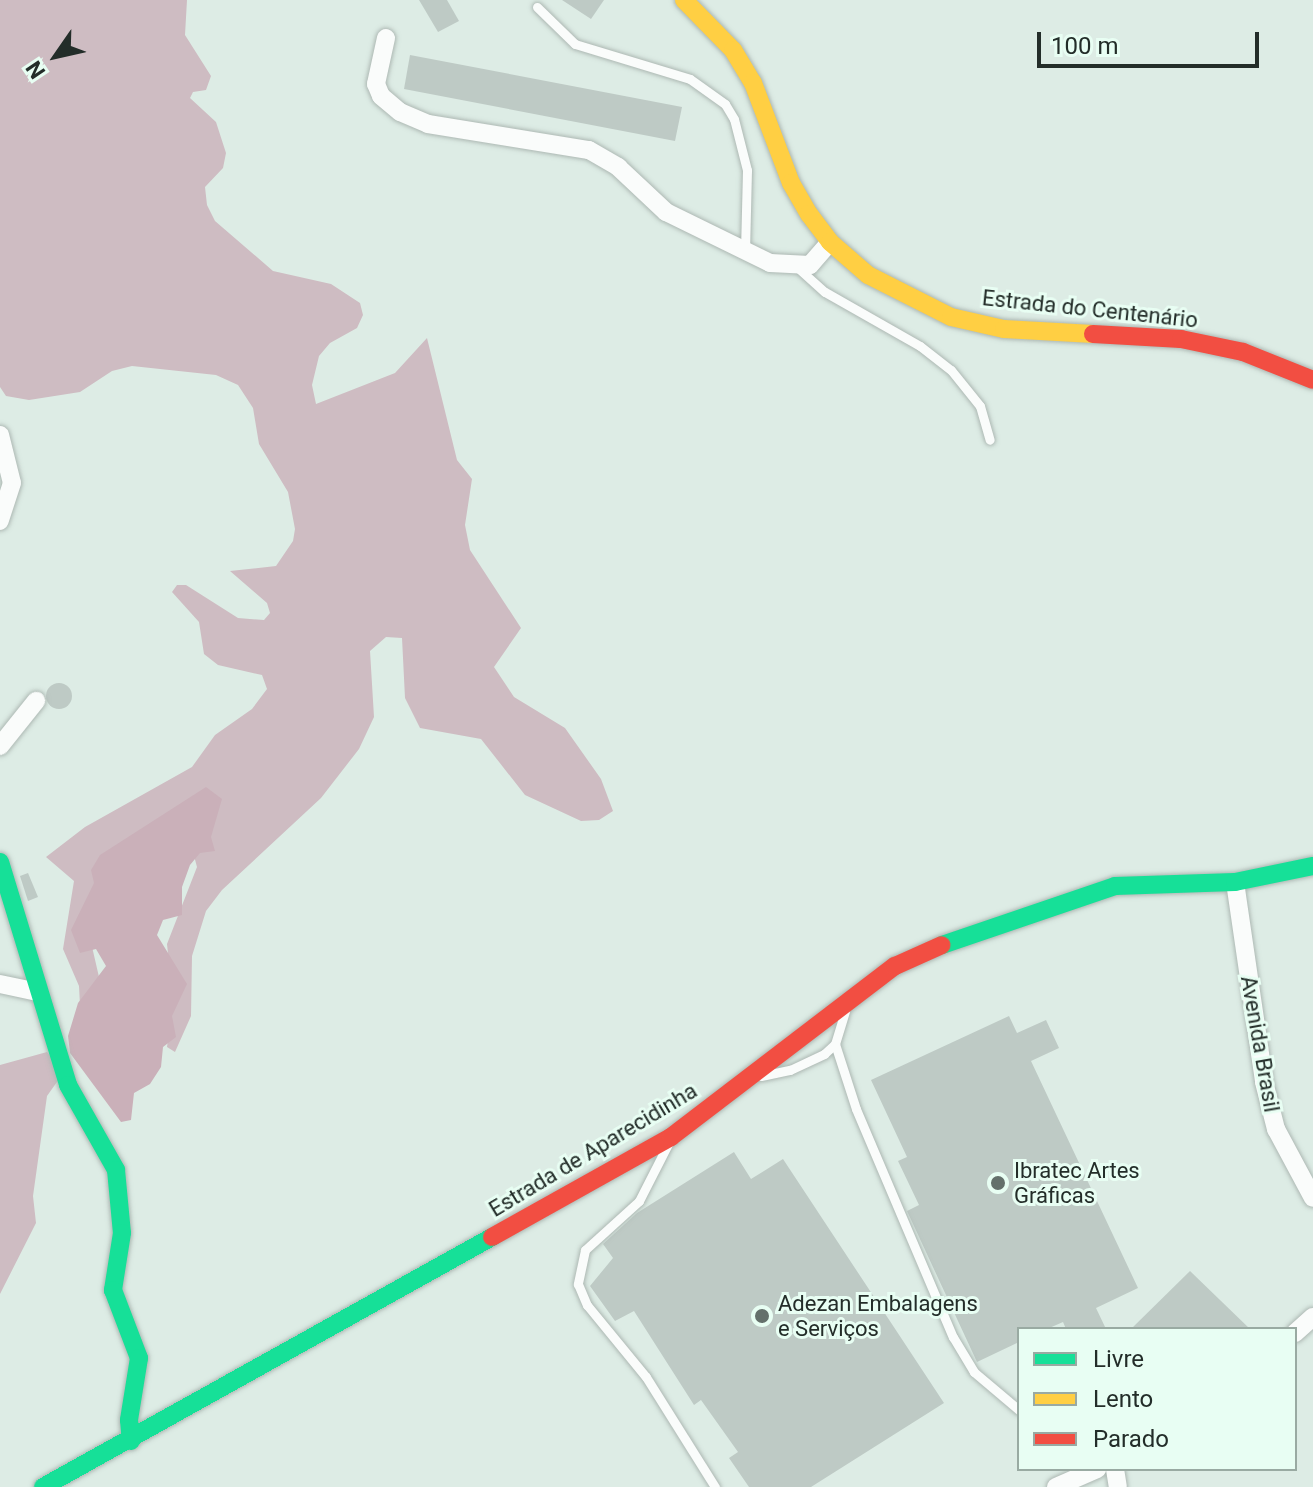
<!DOCTYPE html>
<html>
<head>
<meta charset="utf-8">
<style>
  body { margin:0 }
  #map { position:relative; width:1313px; height:1487px; overflow:hidden; background:#ddece5; font-family:Roboto,sans-serif }
  div>[style] { position:absolute }
  .forest>* { inset:0; background:#cebcc2 }
  .water>* { inset:0; background:#cab0b9 }
  .building>* { inset:0; background:#becac5 }
  .round { border-radius:50% }
  .roads { filter:drop-shadow(0 0 2px #adb8b3) drop-shadow(0 0 2px #adb8b3) }
  .lane>* { height:9px; margin:-4.5px; padding:0 4.5px; transform-origin:4.5px; border-radius:4.5px; background:#fafcfb }
  .street>* { height:18px; margin:-9px; padding:0 9px; transform-origin:9px; border-radius:9px; background:#fafcfb }
  .fast>* { height:18px; margin:-9px; padding:0 9px; transform-origin:9px; border-radius:9px; background:#16e098 }
  .slow>* { height:18px; margin:-9px; padding:0 9px; transform-origin:9px; border-radius:9px; background:#ffcf43 }
  .jam>* { height:18px; margin:-9px; padding:0 9px; transform-origin:9px; border-radius:9px; background:#f24e42 }
  .dots>* { width:22px; height:22px; translate:-50% -50%; box-sizing:border-box; border:4px solid #e8fef3; border-radius:50% }
  span { translate:-50% -50%; white-space:nowrap; text-align:center; line-height:1.15; -webkit-text-stroke:6px #e8fef3; paint-order:stroke }
  .street-label { font-size:22px; color:#232d29 }
  .poi-label { font-size:22px; color:#232d29 }
  .left { translate:0 -50%; text-align:left }
  .legend { position:absolute; left:1017px; top:1327px; width:280px; height:144px; box-sizing:border-box; background:#e8fef3; border:2px solid #99aaa2; margin:0; padding:10px 14px; list-style:none; font-size:24px; color:#232d29 }
  .legend li { display:flex; align-items:center; gap:16px; height:40px }
  .legend b { width:40px; border:2px solid #99aaa2 }
  .north { position:absolute; left:16px; top:16px; width:80px; height:80px; -webkit-text-stroke:6px #e8fef3; paint-order:stroke; rotate:236deg; font-size:22px; font-weight:700; line-height:32px; text-align:center; color:#232d29 }
  .north::after { content:''; display:block; margin:auto; width:28px; height:36px; background:#232d29; clip-path:polygon(50% 0,100% 100%,50% 72%,0 100%) }
  .scale { position:absolute; left:1037px; top:32px; width:222px; height:36px; box-sizing:border-box; border:4px solid #232d29; border-top:0; padding-left:10px; font-size:24px; line-height:28px; white-space:nowrap; color:#232d29; -webkit-text-stroke:6px #e8fef3; paint-order:stroke }
</style>
</head>
<body>
<div id="map">
  <div class="forest">
    <div style="clip-path:polygon(0 0,187px 0,185px 35px,211px 76px,206px 90px,193px 92px,190px 98px,216px 122px,226px 153px,223px 168px,205px 187px,207px 205px,215px 221px,273px 271px,331px 284px,360px 303px,363px 315px,357px 328px,330px 343px,319px 356px,312px 385px,316px 404px,395px 373px,427px 338px,457px 460px,472px 479px,465px 525px,470px 550px,521px 628px,494px 667px,514px 697px,565px 728px,601px 779px,613px 811px,599px 820px,581px 821px,525px 795px,481px 739px,420px 728px,405px 698px,402px 638px,386px 637px,370px 651px,374px 717px,359px 749px,321px 798px,222px 890px,206px 911px,192px 956px,191px 1016px,175px 1052px,167px 1047px,173px 1002px,167px 944px,197px 867px,189px 837px,90px 938px,99px 977px,80px 1005px,79px 986px,63px 949px,74px 881px,46px 857px,85px 827px,192px 767px,215px 735px,252px 709px,267px 689px,262px 675px,218px 665px,204px 654px,199px 622px,172px 592px,177px 585px,186px 585px,238px 618px,264px 620px,270px 613px,267px 603px,230px 571px,276px 566px,293px 541px,295px 529px,288px 492px,259px 444px,253px 408px,238px 385px,216px 375px,132px 366px,112px 371px,80px 392px,29px 400px,6px 396px,0 387px)"></div>
    <div style="clip-path:polygon(47px 1052px,64px 1072px,47px 1096px,33px 1196px,36px 1223px,0 1294px,0 1065px)"></div>
  </div>
  <div class="water">
    <div style="clip-path:polygon(206px 787px,222px 799px,211px 837px,215px 851px,200px 853px,190px 865px,182px 887px,182px 915px,163px 920px,157px 935px,187px 984px,172px 1016px,176px 1037px,163px 1047px,161px 1067px,150px 1084px,134px 1093px,131px 1120px,121px 1122px,70px 1053px,68px 1036px,78px 1003px,106px 966px,96px 949px,80px 953px,71px 930px,94px 883px,91px 870px,100px 855px)"></div>
  </div>
  <div class="building">
    <div style="clip-path:polygon(419px 0,447px 0,459px 21px,438px 32px)"></div>
    <div style="clip-path:polygon(562px 0,604px 0,591px 19px)"></div>
    <div style="clip-path:polygon(410px 55px,682px 107px,675px 141px,404px 89px)"></div>
    <div class="round" style="left:46px;top:683px;width:26px;height:26px"></div>
    <div style="clip-path:polygon(28px 873px,38px 897px,28px 901px,20px 876px)"></div>
    <div style="clip-path:polygon(1009px 1016px,1017px 1033px,1046px 1020px,1059px 1048px,1031px 1061px,1138px 1288px,1096px 1308px,1106px 1329px,1066px 1329px,1063px 1322px,1047px 1329px,1019px 1329px,1019px 1342px,977px 1362px,907px 1211px,919px 1205px,898px 1161px,907px 1157px,871px 1080px)"></div>
    <div style="clip-path:polygon(734px 1152px,751px 1179px,783px 1159px,944px 1403px,811px 1487px,749px 1487px,729px 1458px,738px 1452px,701px 1400px,694px 1405px,634px 1311px,615px 1321px,590px 1286px,613px 1258px,603px 1244px,637px 1213px)"></div>
    <div style="clip-path:polygon(1190px 1271px,1250px 1329px,1131px 1329px)"></div>
  </div>
  <div class="roads">
    <div class="lane">
      <div style="left:537px;top:7px;width:53px;rotate:44.2deg"></div>
      <div style="left:575px;top:44px;width:120px;rotate:16.9deg"></div>
      <div style="left:690px;top:79px;width:43px;rotate:35.5deg"></div>
      <div style="left:725px;top:104px;width:17px;rotate:59deg"></div>
      <div style="left:734px;top:119px;width:53px;rotate:75.7deg"></div>
      <div style="left:747px;top:170px;width:80px;rotate:91.4deg"></div>
      <div style="left:798px;top:268px;width:36px;rotate:42deg"></div>
      <div style="left:825px;top:292px;width:109px;rotate:29.6deg"></div>
      <div style="left:920px;top:346px;width:39px;rotate:38deg"></div>
      <div style="left:951px;top:370px;width:46px;rotate:51.1deg"></div>
      <div style="left:980px;top:406px;width:35px;rotate:74deg"></div>
      <div style="left:835px;top:1044px;width:68px;rotate:72.1deg"></div>
      <div style="left:856px;top:1109px;width:248px;rotate:67deg"></div>
      <div style="left:953px;top:1337px;width:41px;rotate:59deg"></div>
      <div style="left:974px;top:1372px;width:59px;rotate:40.2deg"></div>
      <div style="left:761px;top:1076px;width:30px;rotate:-12deg"></div>
      <div style="left:790px;top:1070px;width:38px;rotate:-25deg"></div>
      <div style="left:824px;top:1054px;width:15px;rotate:-42deg"></div>
      <div style="left:835px;top:1044px;width:34px;rotate:-73deg"></div>
      <div style="left:668px;top:1144px;width:64px;rotate:117deg"></div>
      <div style="left:639px;top:1201px;width:73px;rotate:137.8deg"></div>
      <div style="left:585px;top:1250px;width:35px;rotate:102deg"></div>
      <div style="left:578px;top:1284px;width:23px;rotate:67deg"></div>
      <div style="left:587px;top:1305px;width:93px;rotate:50.7deg"></div>
      <div style="left:646px;top:1377px;width:130px;rotate:57.9deg"></div>
    </div>
    <div class="street">
      <div style="left:386px;top:38px;width:47px;rotate:102.3deg"></div>
      <div style="left:376px;top:84px;width:13px;rotate:67deg"></div>
      <div style="left:381px;top:96px;width:25px;rotate:40deg"></div>
      <div style="left:400px;top:112px;width:30px;rotate:23deg"></div>
      <div style="left:428px;top:124px;width:163px;rotate:9.2deg"></div>
      <div style="left:589px;top:150px;width:34px;rotate:30deg"></div>
      <div style="left:618px;top:167px;width:66px;rotate:43.2deg"></div>
      <div style="left:666px;top:212px;width:116px;rotate:26.1deg"></div>
      <div style="left:770px;top:263px;width:40px;rotate:2.9deg"></div>
      <div style="left:810px;top:265px;width:30px;rotate:-49deg"></div>
      <div style="left:0;top:435px;width:49px;rotate:76deg"></div>
      <div style="left:12px;top:483px;width:40px;rotate:108deg"></div>
      <div style="left:0;top:746px;width:58px;rotate:-51.3deg"></div>
      <div style="left:1235px;top:882px;width:202px;rotate:81.7deg"></div>
      <div style="left:1264px;top:1082px;width:49px;rotate:75.7deg"></div>
      <div style="left:1276px;top:1129px;width:78px;rotate:61.8deg"></div>
      <div style="left:0;top:984px;width:38px;rotate:12deg"></div>
      <div style="left:1295px;top:1333px;width:24px;rotate:-42deg"></div>
      <div style="left:1115px;top:1469px;width:18px;rotate:81deg"></div>
      <div style="left:1056px;top:1487px;width:45px;rotate:-23.7deg"></div>
    </div>
    <div class="fast">
      <div style="left:0;top:862px;width:233px;rotate:73deg"></div>
      <div style="left:68px;top:1085px;width:98px;rotate:60.5deg"></div>
      <div style="left:116px;top:1170px;width:63px;rotate:84.6deg"></div>
      <div style="left:122px;top:1233px;width:58px;rotate:99deg"></div>
      <div style="left:113px;top:1290px;width:73px;rotate:69.1deg"></div>
      <div style="left:139px;top:1358px;width:63px;rotate:99.2deg"></div>
      <div style="left:129px;top:1420px;width:21px;rotate:85deg"></div>
      <div style="left:942px;top:945px;width:183px;rotate:-18.8deg"></div>
      <div style="left:1115px;top:886px;width:120px;rotate:-1.9deg"></div>
      <div style="left:1235px;top:882px;width:80px;rotate:-11.6deg"></div>
      <div style="left:43px;top:1487px;width:514px;rotate:-29.11deg"></div>
    </div>
    <div class="slow">
      <div style="left:684px;top:0;width:70px;rotate:45.6deg"></div>
      <div style="left:733px;top:50px;width:39px;rotate:59deg"></div>
      <div style="left:753px;top:83px;width:107px;rotate:69.2deg"></div>
      <div style="left:791px;top:183px;width:36px;rotate:60deg"></div>
      <div style="left:809px;top:214px;width:35px;rotate:53deg"></div>
      <div style="left:830px;top:242px;width:50px;rotate:41deg"></div>
      <div style="left:868px;top:275px;width:93px;rotate:26.8deg"></div>
      <div style="left:951px;top:317px;width:54px;rotate:12.8deg"></div>
      <div style="left:1004px;top:329px;width:89px;rotate:3.2deg"></div>
    </div>
    <div class="jam">
      <div style="left:1093px;top:334px;width:88px;rotate:3.3deg"></div>
      <div style="left:1181px;top:339px;width:63px;rotate:11.8deg"></div>
      <div style="left:1243px;top:352px;width:75px;rotate:21.8deg"></div>
      <div style="left:492px;top:1237px;width:205px;rotate:-29.2deg"></div>
      <div style="left:671px;top:1137px;width:282px;rotate:-37.4deg"></div>
      <div style="left:895px;top:966px;width:51px;rotate:-24.1deg"></div>
    </div>
  </div>
  <div class="dots">
    <div style="left:998px;top:1183px;background:#64706b"></div>
    <div style="left:762px;top:1316px;background:#64706b"></div>
  </div>
  <div class="street-label">
    <span style="left:1090px;top:309px;rotate:6deg">Estrada do Centenário</span>
    <span style="left:1260px;top:1044px;rotate:80deg">Avenida Brasil</span>
    <span style="left:593px;top:1150px;rotate:-31deg">Estrada de Aparecidinha</span>
  </div>
  <div class="poi-label">
    <span class="left" style="left:1014px;top:1183px">Ibratec Artes<br>Gráficas</span>
    <span class="left" style="left:778px;top:1316px">Adezan Embalagens<br>e Serviços</span>
  </div>
  <ul class="legend">
  <li><b style="height:10px;background:#16e098"></b>Livre</li>
  <li><b style="height:10px;background:#ffcf43"></b>Lento</li>
  <li><b style="height:10px;background:#f24e42"></b>Parado</li>
  </ul>
  <div class="north">N</div>
  <div class="scale">100 m</div>
</div>
</body>
</html>
